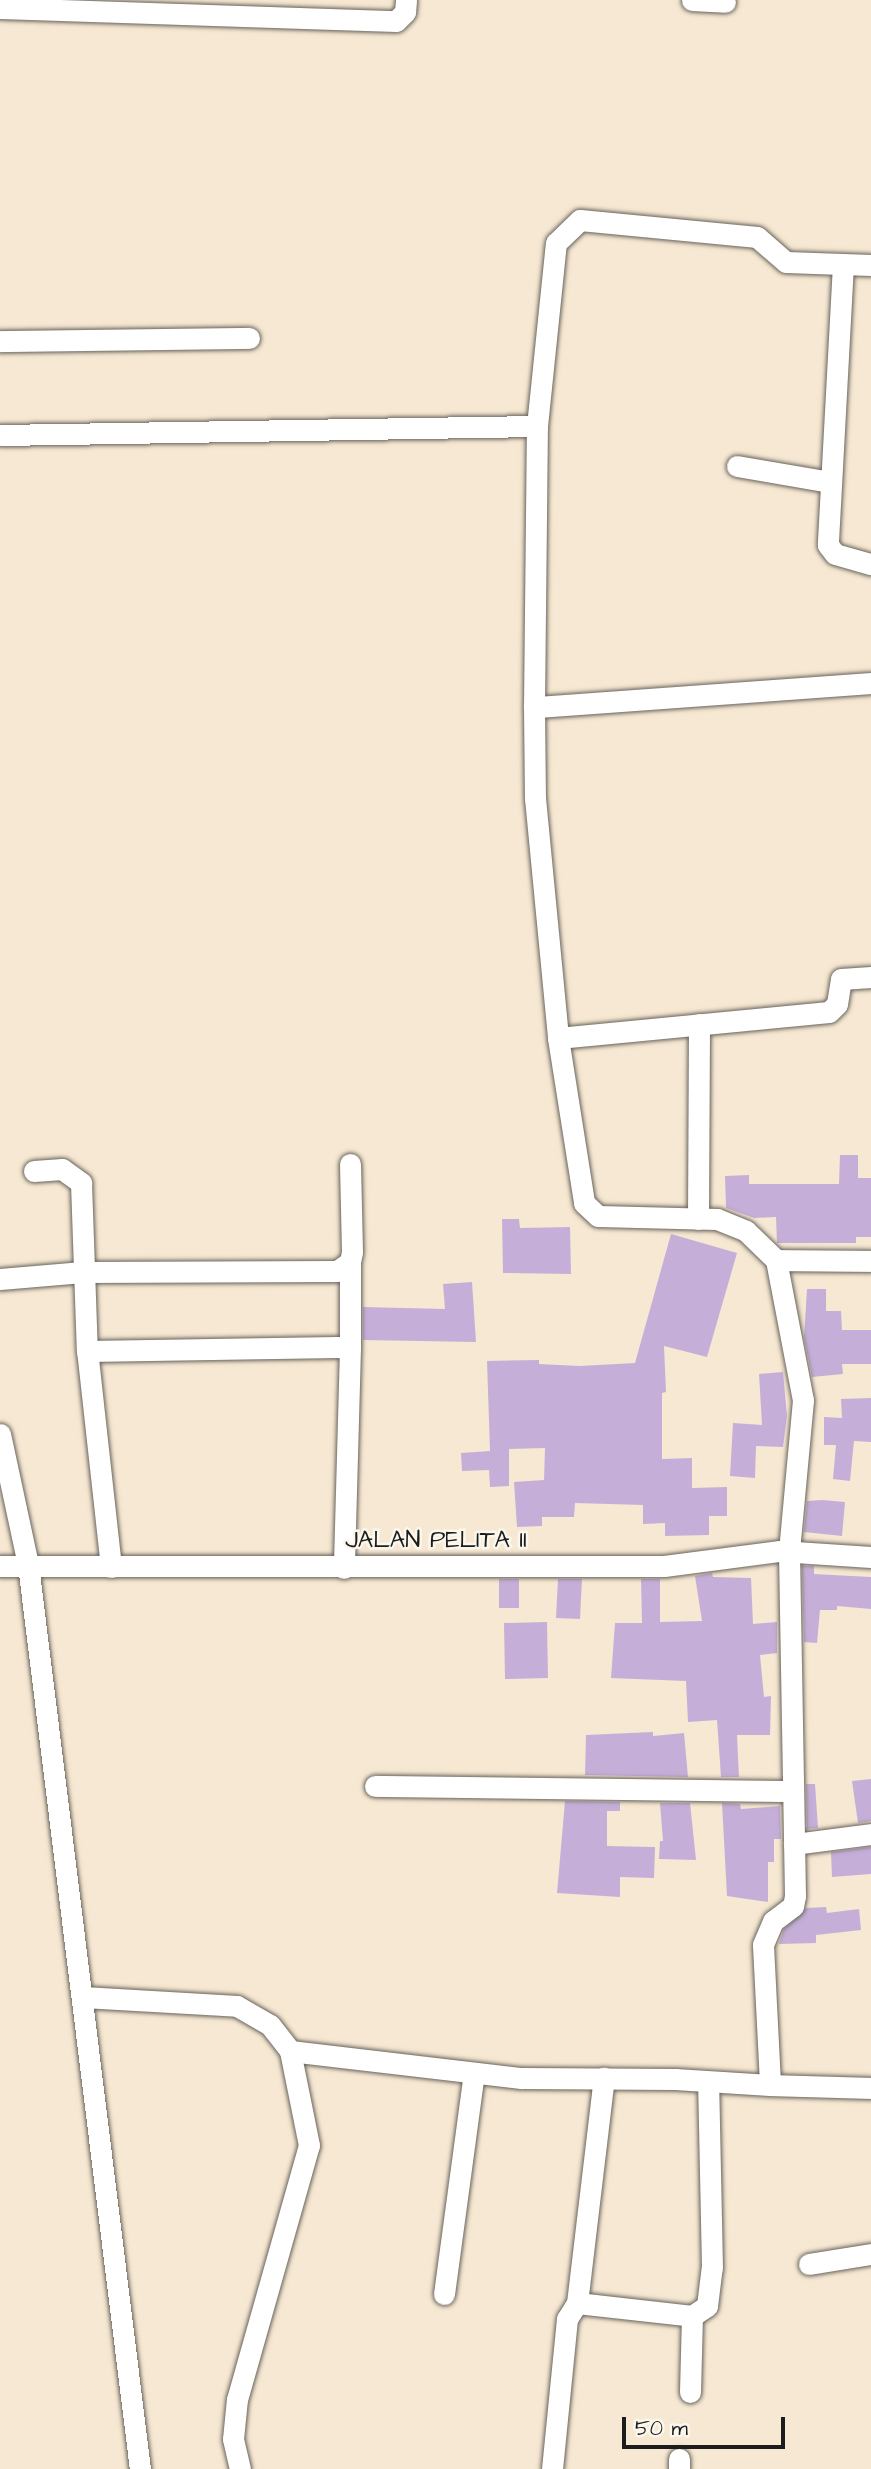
<!DOCTYPE html>
<html>
<head>
<meta charset="utf-8">
<style>
  body { margin:0 }
  #map { position:relative; width:871px; height:2469px; overflow:hidden; background:#f6e8d2; font-family:"Architects Daughter",sans-serif }
  div>[style] { position:absolute }
  .building>* { inset:0; background:#c5afd9 }
  .roads { filter:drop-shadow(0 0 2px #68635c) drop-shadow(0 0 2px #68635c) }
  .street>* { height:21px; margin:-10.5px; padding:0 10.5px; transform-origin:10.5px; border-radius:10.5px; background:#fff }
  span { translate:-50% -50%; white-space:nowrap; text-align:center; line-height:1.15; -webkit-text-stroke:5px #fbf7ec; paint-order:stroke }
  .street-label { font-size:24px; color:#1c1c1c }
  .scale { position:absolute; left:622px; top:2417px; width:163px; height:32px; box-sizing:border-box; border:4px solid #1c1c1c; border-top:0; padding-left:9px; font-size:21px; line-height:24px; white-space:nowrap; color:#1c1c1c; -webkit-text-stroke:5px #fbf7ec; paint-order:stroke }
</style>
</head>
<body>
<div id="map">
  <div class="building">
    <div style="clip-path:polygon(840px 1155px,858px 1155px,858px 1178px,871px 1178px,871px 1237px,856px 1237px,856px 1243px,777px 1243px,776px 1217px,754px 1218px,726px 1208px,725px 1176px,749px 1175px,749px 1184px,839px 1184px)"></div>
    <div style="clip-path:polygon(502px 1219px,519px 1219px,520px 1228px,570px 1227px,571px 1274px,503px 1273px)"></div>
    <div style="clip-path:polygon(671px 1234px,737px 1253px,707px 1357px,664px 1346px,666px 1392px,662px 1393px,662px 1459px,692px 1458px,692px 1488px,727px 1487px,727px 1516px,709px 1516px,709px 1535px,665px 1536px,665px 1523px,643px 1524px,643px 1505px,575px 1503px,574px 1517px,542px 1517px,542px 1526px,517px 1527px,514px 1482px,544px 1480px,545px 1448px,509px 1449px,509px 1486px,490px 1487px,489px 1470px,462px 1471px,461px 1453px,490px 1451px,487px 1361px,539px 1360px,539px 1364px,580px 1366px,635px 1363px)"></div>
    <div style="clip-path:polygon(472px 1282px,476px 1342px,363px 1340px,363px 1307px,445px 1309px,443px 1284px)"></div>
    <div style="clip-path:polygon(807px 1289px,826px 1289px,826px 1311px,841px 1311px,842px 1330px,871px 1330px,871px 1364px,842px 1364px,843px 1374px,812px 1377px,804px 1337px)"></div>
    <div style="clip-path:polygon(783px 1372px,787px 1416px,783px 1447px,756px 1446px,755px 1478px,730px 1476px,733px 1423px,762px 1425px,759px 1374px)"></div>
    <div style="clip-path:polygon(871px 1398px,871px 1442px,854px 1441px,850px 1481px,833px 1479px,836px 1445px,824px 1445px,824px 1417px,842px 1418px,841px 1399px)"></div>
    <div style="clip-path:polygon(822px 1500px,845px 1502px,842px 1536px,804px 1532px,807px 1501px)"></div>
    <div style="clip-path:polygon(802px 1566px,814px 1566px,814px 1574px,871px 1577px,871px 1609px,837px 1606px,837px 1610px,820px 1610px,817px 1643px,804px 1642px)"></div>
    <div style="clip-path:polygon(712px 1573px,713px 1577px,751px 1578px,753px 1624px,777px 1622px,777px 1653px,760px 1655px,764px 1697px,771px 1696px,770px 1735px,737px 1735px,739px 1777px,721px 1777px,717px 1720px,688px 1722px,686px 1681px,611px 1678px,615px 1623px,642px 1623px,641px 1579px,660px 1579px,660px 1622px,702px 1621px,695px 1576px)"></div>
    <div style="clip-path:polygon(499px 1579px,519px 1579px,519px 1608px,499px 1608px)"></div>
    <div style="clip-path:polygon(558px 1579px,582px 1579px,580px 1619px,556px 1618px)"></div>
    <div style="clip-path:polygon(547px 1622px,548px 1678px,505px 1679px,504px 1623px)"></div>
    <div style="clip-path:polygon(653px 1732px,653px 1736px,684px 1733px,688px 1777px,585px 1775px,586px 1735px)"></div>
    <div style="clip-path:polygon(871px 1779px,871px 1821px,858px 1823px,852px 1781px)"></div>
    <div style="clip-path:polygon(806px 1784px,815px 1784px,818px 1828px,807px 1829px)"></div>
    <div style="clip-path:polygon(565px 1801px,620px 1802px,620px 1811px,607px 1811px,607px 1846px,655px 1847px,654px 1878px,620px 1877px,620px 1897px,557px 1893px)"></div>
    <div style="clip-path:polygon(660px 1803px,690px 1803px,696px 1860px,659px 1859px,660px 1841px,663px 1841px)"></div>
    <div style="clip-path:polygon(722px 1803px,740px 1804px,741px 1809px,780px 1806px,781px 1839px,774px 1839px,774px 1862px,768px 1862px,768px 1902px,727px 1896px)"></div>
    <div style="clip-path:polygon(871px 1847px,871px 1874px,832px 1877px,831px 1852px)"></div>
    <div style="clip-path:polygon(826px 1907px,827px 1913px,859px 1909px,861px 1930px,816px 1935px,816px 1943px,779px 1944px,784px 1929px,806px 1908px)"></div>
  </div>
  <div class="roads">
    <div class="street">
      <div style="left:692px;top:0;width:33px;rotate:3deg"></div>
      <div style="left:0;top:8px;width:396px;rotate:1.9deg"></div>
      <div style="left:396px;top:21px;width:13px;rotate:-45deg"></div>
      <div style="left:405px;top:12px;width:12px;rotate:-85deg"></div>
      <div style="left:843px;top:264px;width:281px;rotate:93.1deg"></div>
      <div style="left:828px;top:545px;width:11px;rotate:52deg"></div>
      <div style="left:835px;top:554px;width:37px;rotate:16deg"></div>
      <div style="left:0;top:341px;width:249px;rotate:-0.7deg"></div>
      <div style="left:0;top:435px;width:537px;rotate:-0.96deg"></div>
      <div style="left:537px;top:426px;width:184px;rotate:-84.1deg"></div>
      <div style="left:556px;top:243px;width:33px;rotate:-44deg"></div>
      <div style="left:580px;top:220px;width:178px;rotate:5.5deg"></div>
      <div style="left:757px;top:237px;width:38px;rotate:41deg"></div>
      <div style="left:786px;top:262px;width:85px;rotate:2deg"></div>
      <div style="left:737px;top:466px;width:95px;rotate:9.7deg"></div>
      <div style="left:871px;top:683px;width:338px;rotate:175.9deg"></div>
      <div style="left:534px;top:707px;width:91px;rotate:89.4deg"></div>
      <div style="left:535px;top:798px;width:241px;rotate:84.5deg"></div>
      <div style="left:558px;top:1038px;width:167px;rotate:81deg"></div>
      <div style="left:584px;top:1203px;width:19px;rotate:43deg"></div>
      <div style="left:598px;top:1216px;width:119px;rotate:1.4deg"></div>
      <div style="left:717px;top:1219px;width:31px;rotate:22deg"></div>
      <div style="left:746px;top:1231px;width:42px;rotate:44deg"></div>
      <div style="left:776px;top:1260px;width:143px;rotate:79.1deg"></div>
      <div style="left:803px;top:1400px;width:153px;rotate:95.3deg"></div>
      <div style="left:789px;top:1552px;width:344px;rotate:89deg"></div>
      <div style="left:795px;top:1896px;width:10px;rotate:101deg"></div>
      <div style="left:793px;top:1906px;width:25px;rotate:143deg"></div>
      <div style="left:773px;top:1921px;width:26px;rotate:113deg"></div>
      <div style="left:763px;top:1945px;width:140px;rotate:87.1deg"></div>
      <div style="left:770px;top:2085px;width:101px;rotate:1.7deg"></div>
      <div style="left:534px;top:707px;width:281px;rotate:-89.4deg"></div>
      <div style="left:558px;top:1038px;width:272px;rotate:-5.5deg"></div>
      <div style="left:829px;top:1012px;width:11px;rotate:-45deg"></div>
      <div style="left:837px;top:1004px;width:25px;rotate:-81deg"></div>
      <div style="left:841px;top:979px;width:30px;rotate:-4deg"></div>
      <div style="left:34px;top:1171px;width:28px;rotate:-4deg"></div>
      <div style="left:62px;top:1169px;width:24px;rotate:36deg"></div>
      <div style="left:81px;top:1183px;width:168px;rotate:88deg"></div>
      <div style="left:698px;top:1219px;width:195px;rotate:-89.7deg"></div>
      <div style="left:776px;top:1260px;width:95px;rotate:0.6deg"></div>
      <div style="left:350px;top:1262px;width:86px;rotate:90deg"></div>
      <div style="left:0;top:1279px;width:83px;rotate:-4.8deg"></div>
      <div style="left:83px;top:1272px;width:254px;rotate:-0.2deg"></div>
      <div style="left:337px;top:1271px;width:16px;rotate:-35deg"></div>
      <div style="left:350px;top:1262px;width:10px;rotate:-79deg"></div>
      <div style="left:352px;top:1252px;width:88px;rotate:-91.3deg"></div>
      <div style="left:0;top:1434px;width:134px;rotate:77.9deg"></div>
      <div style="left:28px;top:1565px;width:911px;rotate:82.94deg"></div>
      <div style="left:0;top:1566px;width:664px"></div>
      <div style="left:664px;top:1566px;width:117px;rotate:-7.4deg"></div>
      <div style="left:780px;top:1551px;width:91px;rotate:3.8deg"></div>
      <div style="left:111px;top:1567px;width:217px;rotate:-96.3deg"></div>
      <div style="left:87px;top:1351px;width:250px;rotate:-0.9deg"></div>
      <div style="left:337px;top:1347px;width:13px;rotate:4deg"></div>
      <div style="left:350px;top:1348px;width:220px;rotate:91.6deg"></div>
      <div style="left:375px;top:1786px;width:417px;rotate:0.7deg"></div>
      <div style="left:794px;top:1844px;width:78px;rotate:-7.4deg"></div>
      <div style="left:83px;top:1997px;width:154px;rotate:3.3deg"></div>
      <div style="left:237px;top:2006px;width:38px;rotate:30deg"></div>
      <div style="left:270px;top:2025px;width:33px;rotate:52deg"></div>
      <div style="left:290px;top:2051px;width:96px;rotate:78.6deg"></div>
      <div style="left:309px;top:2145px;width:264px;rotate:105.8deg"></div>
      <div style="left:237px;top:2399px;width:40px;rotate:95.7deg"></div>
      <div style="left:233px;top:2439px;width:31px;rotate:77deg"></div>
      <div style="left:290px;top:2051px;width:233px;rotate:6.7deg"></div>
      <div style="left:521px;top:2078px;width:154px;rotate:0.4deg"></div>
      <div style="left:675px;top:2079px;width:95px;rotate:3.6deg"></div>
      <div style="left:809px;top:2264px;width:63px;rotate:-9.2deg"></div>
      <div style="left:444px;top:2294px;width:223px;rotate:-82.3deg"></div>
      <div style="left:577px;top:2303px;width:227px;rotate:-83.2deg"></div>
      <div style="left:690px;top:2392px;width:76px;rotate:-88.5deg"></div>
      <div style="left:679px;top:2459px;width:10px;rotate:90deg"></div>
      <div style="left:552px;top:2469px;width:151px;rotate:-84.3deg"></div>
      <div style="left:567px;top:2319px;width:19px;rotate:-58deg"></div>
      <div style="left:577px;top:2303px;width:116px;rotate:6.4deg"></div>
      <div style="left:692px;top:2316px;width:18px;rotate:-34deg"></div>
      <div style="left:707px;top:2306px;width:38px;rotate:-83deg"></div>
      <div style="left:712px;top:2268px;width:186px;rotate:-91.2deg"></div>
    </div>
  </div>
  <div class="street-label">
    <span style="left:436px;top:1541px">JALAN PELITA II</span>
  </div>
  <div class="scale">50 m</div>
</div>
</body>
</html>
